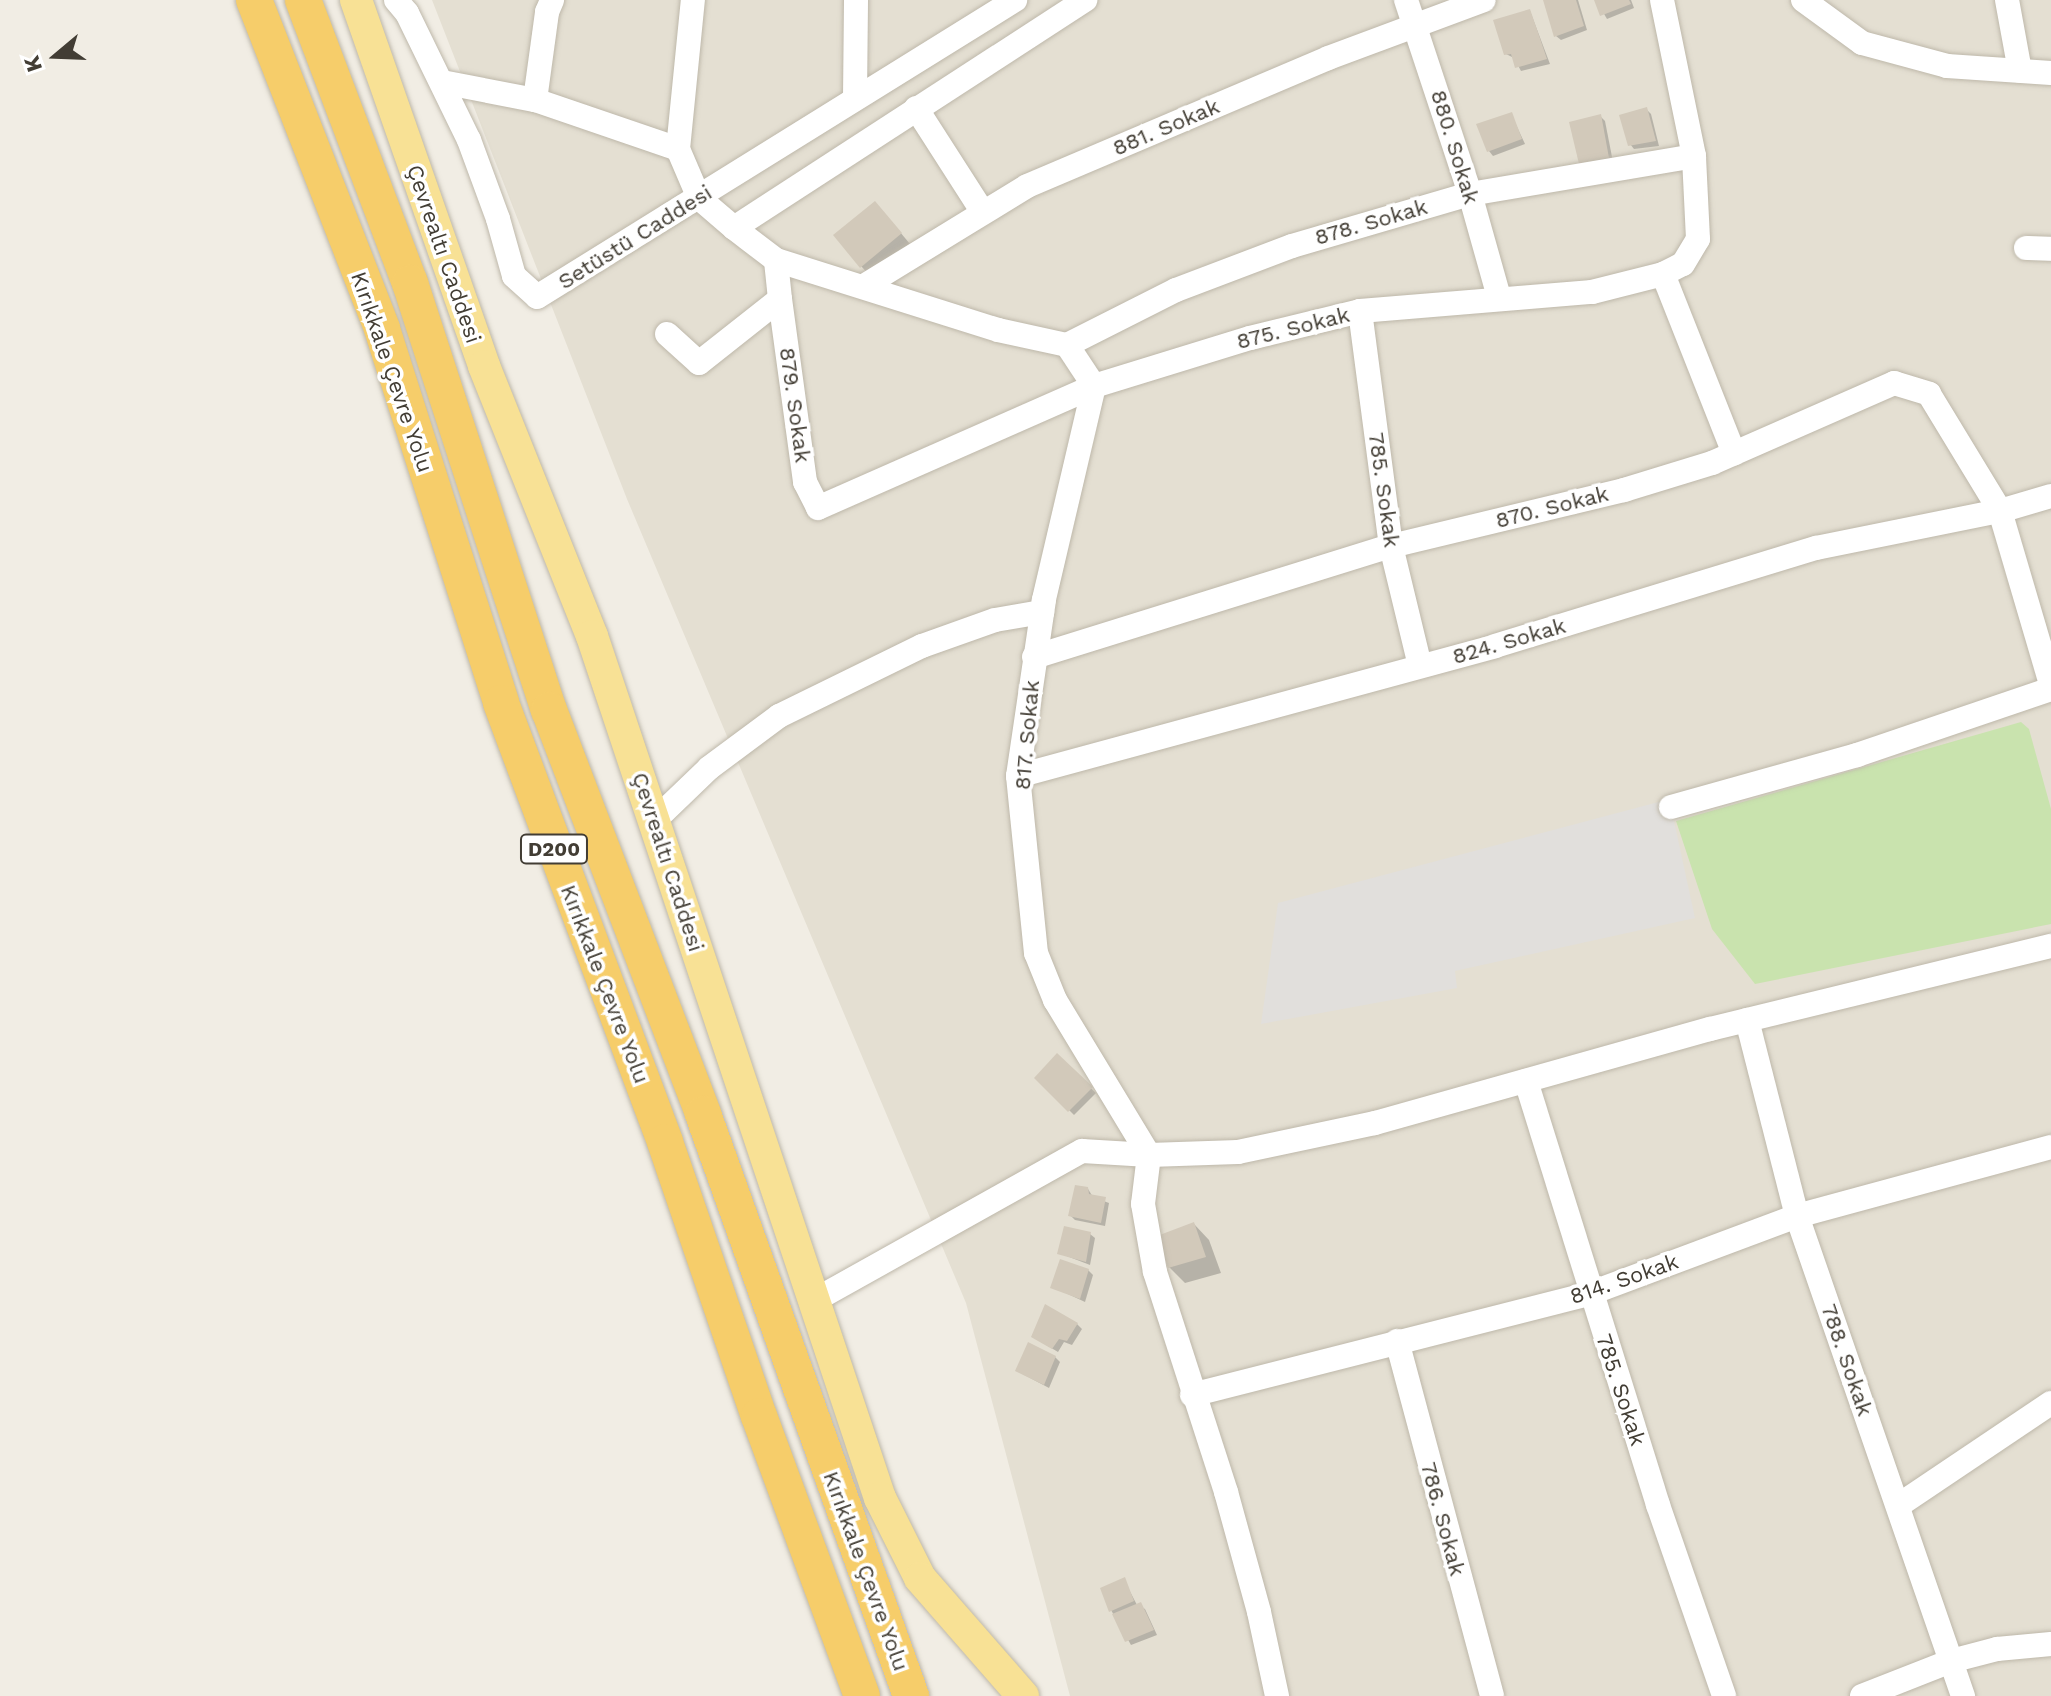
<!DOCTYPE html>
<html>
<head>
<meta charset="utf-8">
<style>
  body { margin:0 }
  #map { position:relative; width:2051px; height:1696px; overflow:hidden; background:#f1ede4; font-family:"Work Sans",sans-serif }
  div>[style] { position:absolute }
  .residential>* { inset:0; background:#e4dfd2 }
  .green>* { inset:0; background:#c9e3ae }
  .parking>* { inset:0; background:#e1dfdc }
  .shadow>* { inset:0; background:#0003 }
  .building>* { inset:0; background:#d2c9ba }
  .roads { filter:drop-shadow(0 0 2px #beb8aa) drop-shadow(0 0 2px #beb8aa) }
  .minor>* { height:24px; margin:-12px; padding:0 12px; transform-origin:12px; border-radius:12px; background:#fff }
  .major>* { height:32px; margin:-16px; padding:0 16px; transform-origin:16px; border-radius:16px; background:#f8e195 }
  .highway>* { height:36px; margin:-18px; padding:0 18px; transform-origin:18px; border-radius:18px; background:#f6cd6a }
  span { translate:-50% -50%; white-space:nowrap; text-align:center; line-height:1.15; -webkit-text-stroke:7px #fff; paint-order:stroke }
  .shield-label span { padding:2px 6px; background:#fff; border:2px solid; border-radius:6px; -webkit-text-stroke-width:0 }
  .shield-label { font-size:20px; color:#423d34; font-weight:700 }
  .street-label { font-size:22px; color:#423d34 }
  .north { position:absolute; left:16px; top:16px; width:80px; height:80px; -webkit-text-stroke:6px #fff; paint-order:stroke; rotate:251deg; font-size:22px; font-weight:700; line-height:32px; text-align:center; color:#423d34 }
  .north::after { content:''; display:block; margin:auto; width:28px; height:36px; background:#423d34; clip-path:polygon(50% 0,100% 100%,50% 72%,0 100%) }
</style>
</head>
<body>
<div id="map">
  <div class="residential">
    <div style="clip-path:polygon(432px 0,2051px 0,2051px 1696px,1070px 1696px,966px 1303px,627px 499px)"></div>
  </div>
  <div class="green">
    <div style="clip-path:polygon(2021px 722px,2029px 729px,2051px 809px,2051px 924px,1755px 984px,1712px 929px,1676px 821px)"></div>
  </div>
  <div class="parking">
    <div style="clip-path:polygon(1666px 800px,1671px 807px,1695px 918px,1455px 971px,1457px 988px,1261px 1024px,1278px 903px)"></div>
  </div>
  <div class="shadow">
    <div style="clip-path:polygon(1547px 0,1578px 0,1587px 30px,1561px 40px,1556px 36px)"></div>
    <div style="clip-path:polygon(1596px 0,1631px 0,1634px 8px,1607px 19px)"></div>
    <div style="clip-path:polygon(1530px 11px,1550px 64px,1521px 71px,1514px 58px,1506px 54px)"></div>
    <div style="clip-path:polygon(1647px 110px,1651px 114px,1659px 146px,1634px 149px,1630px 144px)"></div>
    <div style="clip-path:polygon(1511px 114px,1525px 144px,1493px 156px,1489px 151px)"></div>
    <div style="clip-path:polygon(1600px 116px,1605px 121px,1613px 162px,1586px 168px)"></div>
    <div style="clip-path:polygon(885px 214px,910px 244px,871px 277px,861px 266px)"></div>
    <div style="clip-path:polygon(1057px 1056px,1096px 1093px,1074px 1115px,1037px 1078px)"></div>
    <div style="clip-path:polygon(1088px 1189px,1093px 1197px,1109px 1203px,1105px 1226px,1075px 1220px,1070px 1215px)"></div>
    <div style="clip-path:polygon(1194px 1224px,1209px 1240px,1221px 1273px,1185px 1283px,1169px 1267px)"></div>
    <div style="clip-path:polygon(1090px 1234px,1095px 1238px,1090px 1265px,1059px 1253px)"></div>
    <div style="clip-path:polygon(1088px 1270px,1093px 1275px,1085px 1302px,1053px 1287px)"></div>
    <div style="clip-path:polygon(1077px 1324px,1082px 1329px,1072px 1345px,1064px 1342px,1058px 1352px,1033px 1337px)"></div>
    <div style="clip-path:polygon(1055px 1357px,1060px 1362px,1049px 1388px,1017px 1371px)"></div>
    <div style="clip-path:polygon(1124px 1580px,1137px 1605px,1145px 1609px,1157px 1635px,1131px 1645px,1111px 1610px)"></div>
  </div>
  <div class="building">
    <div style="clip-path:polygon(1543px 0,1576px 0,1584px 26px,1554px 37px)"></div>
    <div style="clip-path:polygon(1594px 0,1629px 0,1631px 4px,1600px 16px)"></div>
    <div style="clip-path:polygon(1530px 9px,1547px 59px,1515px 68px,1511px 54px,1504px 55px,1493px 20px)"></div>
    <div style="clip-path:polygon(1647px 107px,1656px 141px,1628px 146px,1619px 115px)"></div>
    <div style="clip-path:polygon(1512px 112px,1522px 139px,1487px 152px,1476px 124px)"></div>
    <div style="clip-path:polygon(1601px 114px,1609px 158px,1579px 164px,1569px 122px)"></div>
    <div style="clip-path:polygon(875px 201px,902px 233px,860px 268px,833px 235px)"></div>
    <div style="clip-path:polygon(1057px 1053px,1093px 1087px,1068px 1112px,1034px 1078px)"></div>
    <div style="clip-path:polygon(1075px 1185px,1088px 1187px,1089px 1194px,1106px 1197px,1101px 1223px,1068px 1216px)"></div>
    <div style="clip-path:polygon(1194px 1222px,1206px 1257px,1168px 1268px,1157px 1236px)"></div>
    <div style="clip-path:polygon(1064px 1226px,1091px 1232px,1086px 1262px,1057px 1254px)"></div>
    <div style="clip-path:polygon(1060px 1259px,1089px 1269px,1080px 1299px,1050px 1288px)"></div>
    <div style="clip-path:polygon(1045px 1304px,1078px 1323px,1067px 1341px,1059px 1339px,1052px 1349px,1031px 1337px)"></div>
    <div style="clip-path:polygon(1028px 1342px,1056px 1356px,1044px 1385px,1015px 1371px)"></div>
    <div style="clip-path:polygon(1125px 1577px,1134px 1601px,1109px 1612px,1100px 1588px)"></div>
    <div style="clip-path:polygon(1141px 1602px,1154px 1630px,1125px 1642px,1112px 1614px)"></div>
  </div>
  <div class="roads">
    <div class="minor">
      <div style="left:396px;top:0;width:17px;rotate:50deg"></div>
      <div style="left:407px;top:13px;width:141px;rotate:64deg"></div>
      <div style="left:469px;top:140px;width:84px;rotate:69.8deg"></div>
      <div style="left:498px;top:219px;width:59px;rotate:74.3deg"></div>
      <div style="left:514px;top:276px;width:31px;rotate:42deg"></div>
      <div style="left:537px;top:297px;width:563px;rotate:-31.85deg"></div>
      <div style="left:1406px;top:0;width:204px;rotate:71.7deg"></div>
      <div style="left:1470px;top:194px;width:107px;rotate:74.3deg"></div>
      <div style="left:1803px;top:0;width:73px;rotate:36.1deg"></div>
      <div style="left:1862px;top:43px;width:88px;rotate:15.1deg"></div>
      <div style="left:1947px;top:66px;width:104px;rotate:3.9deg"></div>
      <div style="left:2007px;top:0;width:72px;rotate:79.6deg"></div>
      <div style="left:442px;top:82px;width:95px;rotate:11deg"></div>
      <div style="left:535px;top:100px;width:151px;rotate:18.9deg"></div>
      <div style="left:678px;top:149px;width:53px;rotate:66.8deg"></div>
      <div style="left:699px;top:198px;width:46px;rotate:40.6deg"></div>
      <div style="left:734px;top:228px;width:419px;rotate:-33deg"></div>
      <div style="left:855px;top:97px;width:97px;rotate:-89.4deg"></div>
      <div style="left:535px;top:100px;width:89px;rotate:-82.2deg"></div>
      <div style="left:547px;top:12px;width:13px;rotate:-67deg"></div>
      <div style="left:916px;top:108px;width:122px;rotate:57.3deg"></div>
      <div style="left:678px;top:149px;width:150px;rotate:-84.3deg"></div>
      <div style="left:734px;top:228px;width:53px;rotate:37.3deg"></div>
      <div style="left:776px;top:260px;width:233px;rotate:17.5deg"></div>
      <div style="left:998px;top:330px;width:71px;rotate:12.3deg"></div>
      <div style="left:1067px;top:345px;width:49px;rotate:56.6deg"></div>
      <div style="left:2026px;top:248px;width:25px;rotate:2deg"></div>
      <div style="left:1663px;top:274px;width:193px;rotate:68.4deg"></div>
      <div style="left:864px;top:286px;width:191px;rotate:-31.5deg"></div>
      <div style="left:1027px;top:186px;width:327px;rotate:-23deg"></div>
      <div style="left:1328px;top:58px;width:166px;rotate:-20.4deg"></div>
      <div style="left:780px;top:299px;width:185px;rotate:82.2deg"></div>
      <div style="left:805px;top:482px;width:29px;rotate:63deg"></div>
      <div style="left:818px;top:508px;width:302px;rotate:-23.8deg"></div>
      <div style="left:1094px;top:386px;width:163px;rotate:-17.1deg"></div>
      <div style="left:1250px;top:338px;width:113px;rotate:-13.8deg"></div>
      <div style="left:1360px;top:311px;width:233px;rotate:-4.7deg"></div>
      <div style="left:1592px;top:292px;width:73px;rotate:-14.2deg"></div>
      <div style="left:1663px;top:274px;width:22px;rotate:-27deg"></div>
      <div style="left:1683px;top:264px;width:29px;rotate:-59deg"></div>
      <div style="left:1698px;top:239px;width:83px;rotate:-92.8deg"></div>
      <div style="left:1694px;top:156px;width:159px;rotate:-101.6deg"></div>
      <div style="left:1360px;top:311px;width:237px;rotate:82.5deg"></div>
      <div style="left:1391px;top:546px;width:123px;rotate:76.4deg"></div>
      <div style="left:667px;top:334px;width:43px;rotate:42.2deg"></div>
      <div style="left:699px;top:363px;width:103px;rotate:-38.3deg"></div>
      <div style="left:780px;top:299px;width:39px;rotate:-96deg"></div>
      <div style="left:1067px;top:345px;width:122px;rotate:-26.8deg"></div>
      <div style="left:1176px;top:290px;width:124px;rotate:-20.8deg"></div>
      <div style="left:1292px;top:246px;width:185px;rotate:-16.3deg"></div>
      <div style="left:1470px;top:194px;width:227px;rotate:-9.6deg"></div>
      <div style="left:1094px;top:386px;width:220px;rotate:103.2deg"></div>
      <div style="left:1044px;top:600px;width:178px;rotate:98.4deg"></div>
      <div style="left:1018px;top:776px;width:178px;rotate:84.2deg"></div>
      <div style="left:1036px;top:953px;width:51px;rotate:68deg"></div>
      <div style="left:1055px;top:1000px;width:181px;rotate:58.8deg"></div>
      <div style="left:1149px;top:1155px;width:49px;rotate:97deg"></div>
      <div style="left:1143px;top:1204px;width:69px;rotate:80deg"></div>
      <div style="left:1155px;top:1272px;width:231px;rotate:72.1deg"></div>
      <div style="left:1226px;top:1492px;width:124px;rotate:74.6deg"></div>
      <div style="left:1259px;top:1612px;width:86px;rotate:77.9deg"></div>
      <div style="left:1034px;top:657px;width:374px;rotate:-17.3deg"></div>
      <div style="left:1391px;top:546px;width:240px;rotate:-13.5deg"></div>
      <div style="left:1624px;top:490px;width:92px;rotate:-17.1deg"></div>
      <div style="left:1712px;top:463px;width:199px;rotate:-23.7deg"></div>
      <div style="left:1894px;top:383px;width:37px;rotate:17deg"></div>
      <div style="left:1929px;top:394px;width:137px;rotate:58.7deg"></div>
      <div style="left:2000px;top:511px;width:180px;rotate:73.6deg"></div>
      <div style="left:1018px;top:776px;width:494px;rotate:-15.2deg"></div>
      <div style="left:1495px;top:646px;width:336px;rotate:-17deg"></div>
      <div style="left:1816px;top:548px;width:188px;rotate:-11.4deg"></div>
      <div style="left:2000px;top:511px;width:53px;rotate:-16.4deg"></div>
      <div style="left:1671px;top:807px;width:193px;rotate:-15.6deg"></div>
      <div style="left:1857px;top:755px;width:205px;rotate:-18.8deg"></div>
      <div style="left:654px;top:821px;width:76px;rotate:-43.9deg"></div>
      <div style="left:709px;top:768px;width:87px;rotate:-36.6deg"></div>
      <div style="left:779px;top:716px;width:159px;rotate:-26.1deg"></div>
      <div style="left:922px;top:646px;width:77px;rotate:-19.6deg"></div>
      <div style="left:995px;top:620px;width:48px;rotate:-9.7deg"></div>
      <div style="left:1747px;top:1020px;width:202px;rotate:75.7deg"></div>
      <div style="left:1797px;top:1216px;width:508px;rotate:70.92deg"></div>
      <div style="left:1526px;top:1081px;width:444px;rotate:72.7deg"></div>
      <div style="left:1658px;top:1505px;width:202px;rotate:70.9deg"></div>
      <div style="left:815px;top:1300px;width:306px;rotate:-29.2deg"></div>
      <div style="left:1082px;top:1151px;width:67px;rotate:3.4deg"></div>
      <div style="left:1149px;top:1155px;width:89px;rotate:-1.9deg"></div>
      <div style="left:1238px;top:1152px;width:140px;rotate:-12deg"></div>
      <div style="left:1375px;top:1123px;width:348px;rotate:-15.7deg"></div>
      <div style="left:1710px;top:1029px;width:351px;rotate:-13.7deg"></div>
      <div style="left:1397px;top:1341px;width:367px;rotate:75deg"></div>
      <div style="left:1192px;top:1395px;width:412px;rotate:-14.3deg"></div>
      <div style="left:1591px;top:1293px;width:220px;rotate:-20.5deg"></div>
      <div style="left:1797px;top:1216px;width:263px;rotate:-15.2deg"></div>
      <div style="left:1899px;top:1505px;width:183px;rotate:-33.9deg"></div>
      <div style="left:1862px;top:1696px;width:96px;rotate:-21.5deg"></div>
      <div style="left:1951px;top:1661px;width:48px;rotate:-14.6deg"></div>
      <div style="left:1997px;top:1649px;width:54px;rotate:-5.3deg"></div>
    </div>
    <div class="major">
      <div style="left:356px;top:0;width:388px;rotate:70.7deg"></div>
      <div style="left:484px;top:366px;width:291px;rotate:68.2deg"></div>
      <div style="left:592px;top:636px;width:909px;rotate:71.53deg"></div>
      <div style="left:880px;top:1498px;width:89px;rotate:63.4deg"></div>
      <div style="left:920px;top:1578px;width:157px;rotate:48.9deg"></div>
    </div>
    <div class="highway">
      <div style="left:254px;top:0;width:353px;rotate:68.7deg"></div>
      <div style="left:382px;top:329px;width:392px;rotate:72.3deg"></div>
      <div style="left:501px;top:703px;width:469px;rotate:69.5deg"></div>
      <div style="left:665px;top:1142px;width:290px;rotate:71.1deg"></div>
      <div style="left:759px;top:1416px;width:298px;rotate:69.8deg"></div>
      <div style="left:303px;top:0;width:303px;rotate:69.3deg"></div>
      <div style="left:410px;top:283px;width:449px;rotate:72deg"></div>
      <div style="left:549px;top:710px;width:432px;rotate:69.1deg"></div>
      <div style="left:703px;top:1114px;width:618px;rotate:70.33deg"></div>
    </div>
  </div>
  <div class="shield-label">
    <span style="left:554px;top:849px">D200</span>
  </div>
  <div class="street-label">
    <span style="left:1166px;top:127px;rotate:-23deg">881. Sokak</span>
    <span style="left:1455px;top:147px;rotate:73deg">880. Sokak</span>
    <span style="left:1371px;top:222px;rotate:-16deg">878. Sokak</span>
    <span style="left:635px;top:237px;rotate:-32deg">Setüstü Caddesi</span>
    <span style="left:444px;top:254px;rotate:71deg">Çevrealtı Caddesi</span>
    <span style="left:1293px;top:328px;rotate:-14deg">875. Sokak</span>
    <span style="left:392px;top:372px;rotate:71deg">Kırıkkale Çevre Yolu</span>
    <span style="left:795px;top:405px;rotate:82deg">879. Sokak</span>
    <span style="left:1384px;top:490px;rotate:82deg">785. Sokak</span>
    <span style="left:1552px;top:507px;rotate:-14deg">870. Sokak</span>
    <span style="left:1509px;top:641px;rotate:-16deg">824. Sokak</span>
    <span style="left:1027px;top:735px;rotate:-85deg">817. Sokak</span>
    <span style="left:668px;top:862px;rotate:72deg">Çevrealtı Caddesi</span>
    <span style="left:605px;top:984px;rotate:69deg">Kırıkkale Çevre Yolu</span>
    <span style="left:1624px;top:1279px;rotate:-19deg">814. Sokak</span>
    <span style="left:1847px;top:1360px;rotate:71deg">788. Sokak</span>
    <span style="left:1621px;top:1390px;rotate:72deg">785. Sokak</span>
    <span style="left:1443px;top:1519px;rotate:75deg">786. Sokak</span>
    <span style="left:866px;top:1571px;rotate:70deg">Kırıkkale Çevre Yolu</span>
  </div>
  <div class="north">K</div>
</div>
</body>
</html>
